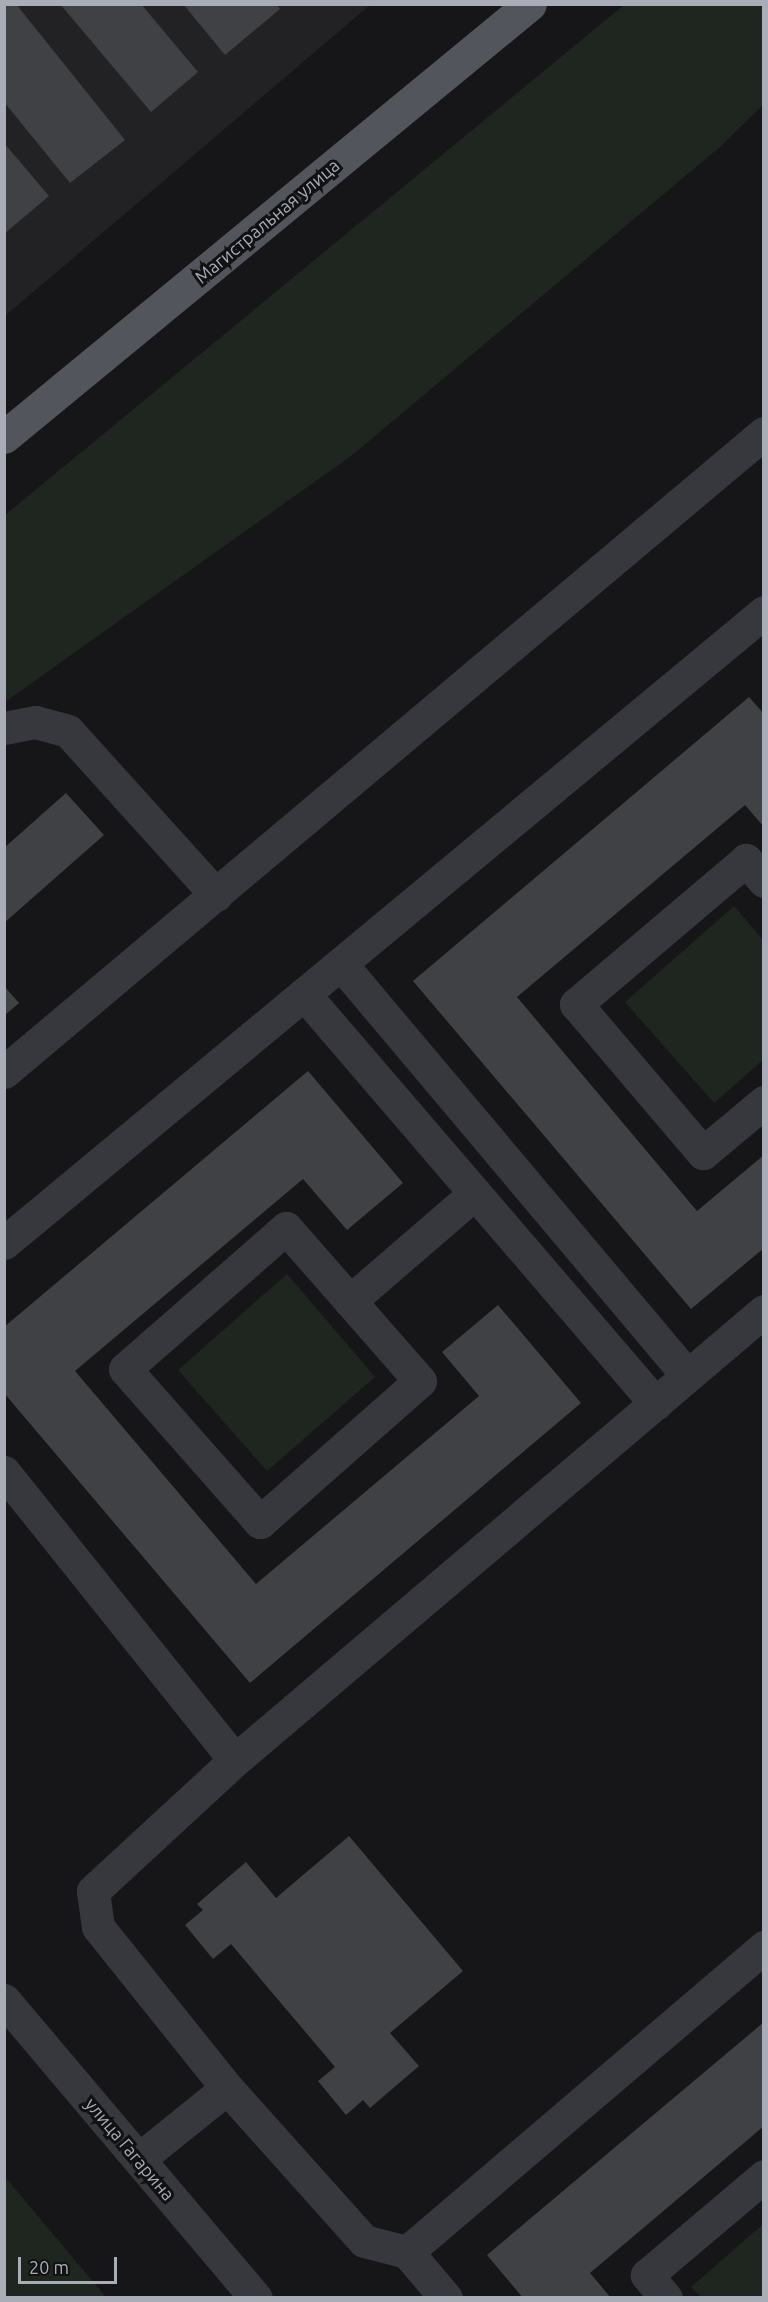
<!DOCTYPE html>
<html>
<head>
<meta charset="utf-8">
<style>
  body { margin:0 }
  #map { position:relative; width:768px; height:2302px; overflow:hidden; background:#161618; font-family:Ubuntu,sans-serif }
  div>[style] { position:absolute }
  .built>* { inset:0; background:#222225 }
  .green>* { inset:0; background:#1e261f }
  .building>* { inset:0; background:#404145 }
  .minor>* { height:33px; margin:-16.5px; padding:0 16.5px; transform-origin:16.5px; border-radius:16.5px; background:#37383d }
  .major>* { height:33px; margin:-16.5px; padding:0 16.5px; transform-origin:16.5px; border-radius:16.5px; background:#53555c }
  span { translate:-50% -50%; white-space:nowrap; text-align:center; line-height:1.15; -webkit-text-stroke:6px #111113; paint-order:stroke }
  .street-label { font-size:18px; color:#a8adb8 }
  .frame { position:absolute; inset:0; border:6px solid #a8adb8; pointer-events:none }
  .scale { position:absolute; left:18px; top:2257px; width:99px; height:27px; box-sizing:border-box; border:3px solid #a8adb8; border-top:0; padding-left:8px; font-size:18px; line-height:21px; white-space:nowrap; color:#a8adb8; -webkit-text-stroke:4px #111113; paint-order:stroke }
</style>
</head>
<body>
<div id="map">
  <div class="built">
    <div style="clip-path:polygon(5px 5px,370px 5px,5px 316px)"></div>
  </div>
  <div class="green">
    <div style="clip-path:polygon(624px 5px,763px 5px,763px 105px,721px 146px,351px 456px,5px 702px,5px 515px)"></div>
    <div style="clip-path:polygon(734px 906px,763px 940px,763px 1060px,714px 1103px,625px 1002px)"></div>
    <div style="clip-path:polygon(287px 1274px,375px 1377px,267px 1471px,178px 1370px)"></div>
    <div style="clip-path:polygon(4px 2177px,5px 2177px,106px 2297px,5px 2297px)"></div>
    <div style="clip-path:polygon(763px 2224px,763px 2297px,701px 2297px,691px 2287px)"></div>
  </div>
  <div class="building">
    <div style="clip-path:polygon(4px 4px,16px 4px,125px 140px,70px 183px,4px 102px)"></div>
    <div style="clip-path:polygon(60px 4px,141px 4px,198px 72px,151px 112px)"></div>
    <div style="clip-path:polygon(183px 4px,276px 4px,280px 9px,225px 55px)"></div>
    <div style="clip-path:polygon(4px 143px,49px 196px,4px 234px)"></div>
    <div style="clip-path:polygon(749px 697px,764px 714px,764px 827px,745px 805px,517px 997px,697px 1211px,764px 1155px,764px 1248px,691px 1309px,413px 981px)"></div>
    <div style="clip-path:polygon(66px 793px,104px 835px,4px 923px,4px 848px)"></div>
    <div style="clip-path:polygon(4px 986px,19px 1003px,4px 1016px)"></div>
    <div style="clip-path:polygon(308px 1071px,403px 1183px,347px 1230px,303px 1179px,75px 1371px,256px 1584px,479px 1396px,442px 1352px,498px 1305px,581px 1403px,250px 1683px,4px 1393px,4px 1327px)"></div>
    <div style="clip-path:polygon(349px 1836px,463px 1971px,390px 2033px,419px 2066px,370px 2108px,363px 2100px,346px 2115px,318px 2081px,335px 2067px,231px 1944px,213px 1959px,185px 1925px,203px 1910px,197px 1904px,246px 1862px,276px 1898px)"></div>
    <div style="clip-path:polygon(764px 2022px,764px 2126px,590px 2273px,611px 2298px,523px 2298px,487px 2255px)"></div>
  </div>
  <div class="minor">
    <div style="left:4px;top:728px;width:32px;rotate:-11deg"></div>
    <div style="left:35px;top:722px;width:34px;rotate:15deg"></div>
    <div style="left:68px;top:731px;width:221px;rotate:47.9deg"></div>
    <div style="left:764px;top:881px;width:28px;rotate:-131deg"></div>
    <div style="left:746px;top:860px;width:223px;rotate:139.7deg"></div>
    <div style="left:576px;top:1004px;width:196px;rotate:49.6deg"></div>
    <div style="left:703px;top:1153px;width:80px;rotate:-39.9deg"></div>
    <div style="left:341px;top:964px;width:537px;rotate:49.91deg"></div>
    <div style="left:304px;top:994px;width:540px;rotate:49.35deg"></div>
    <div style="left:4px;top:1072px;width:993px;rotate:-40.06deg"></div>
    <div style="left:4px;top:1243px;width:988px;rotate:-39.7deg"></div>
    <div style="left:350px;top:1301px;width:97px;rotate:-131.2deg"></div>
    <div style="left:286px;top:1228px;width:214px;rotate:138.8deg"></div>
    <div style="left:125px;top:1369px;width:204px;rotate:48.6deg"></div>
    <div style="left:260px;top:1522px;width:213px;rotate:-41.4deg"></div>
    <div style="left:420px;top:1381px;width:106px;rotate:-131.2deg"></div>
    <div style="left:350px;top:1301px;width:165px;rotate:-40.8deg"></div>
    <div style="left:4px;top:1472px;width:369px;rotate:51.3deg"></div>
    <div style="left:4px;top:2000px;width:390px;rotate:49.8deg"></div>
    <div style="left:139px;top:2159px;width:113px;rotate:-38.9deg"></div>
    <div style="left:407px;top:2252px;width:470px;rotate:-40.5deg"></div>
    <div style="left:446px;top:2298px;width:60px;rotate:-130.3deg"></div>
    <div style="left:407px;top:2252px;width:44px;rotate:-165.7deg"></div>
    <div style="left:364px;top:2241px;width:205px;rotate:-131.8deg"></div>
    <div style="left:227px;top:2088px;width:206px;rotate:-128.7deg"></div>
    <div style="left:98px;top:1927px;width:36px;rotate:-98deg"></div>
    <div style="left:93px;top:1891px;width:193px;rotate:-42.7deg"></div>
    <div style="left:235px;top:1760px;width:694px;rotate:-40.32deg"></div>
    <div style="left:666px;top:2298px;width:30px;rotate:-130deg"></div>
    <div style="left:647px;top:2275px;width:153px;rotate:-40.2deg"></div>
  </div>
  <div class="major">
    <div style="left:4px;top:437px;width:681px;rotate:-39.46deg"></div>
  </div>
  <div class="street-label">
    <span style="left:267px;top:221px;rotate:-40deg">Магистральная улица</span>
    <span style="left:130px;top:2149px;rotate:50deg">улица Гагарина</span>
  </div>
  <div class="frame"></div>
  <div class="scale">20 m</div>
</div>
</body>
</html>
